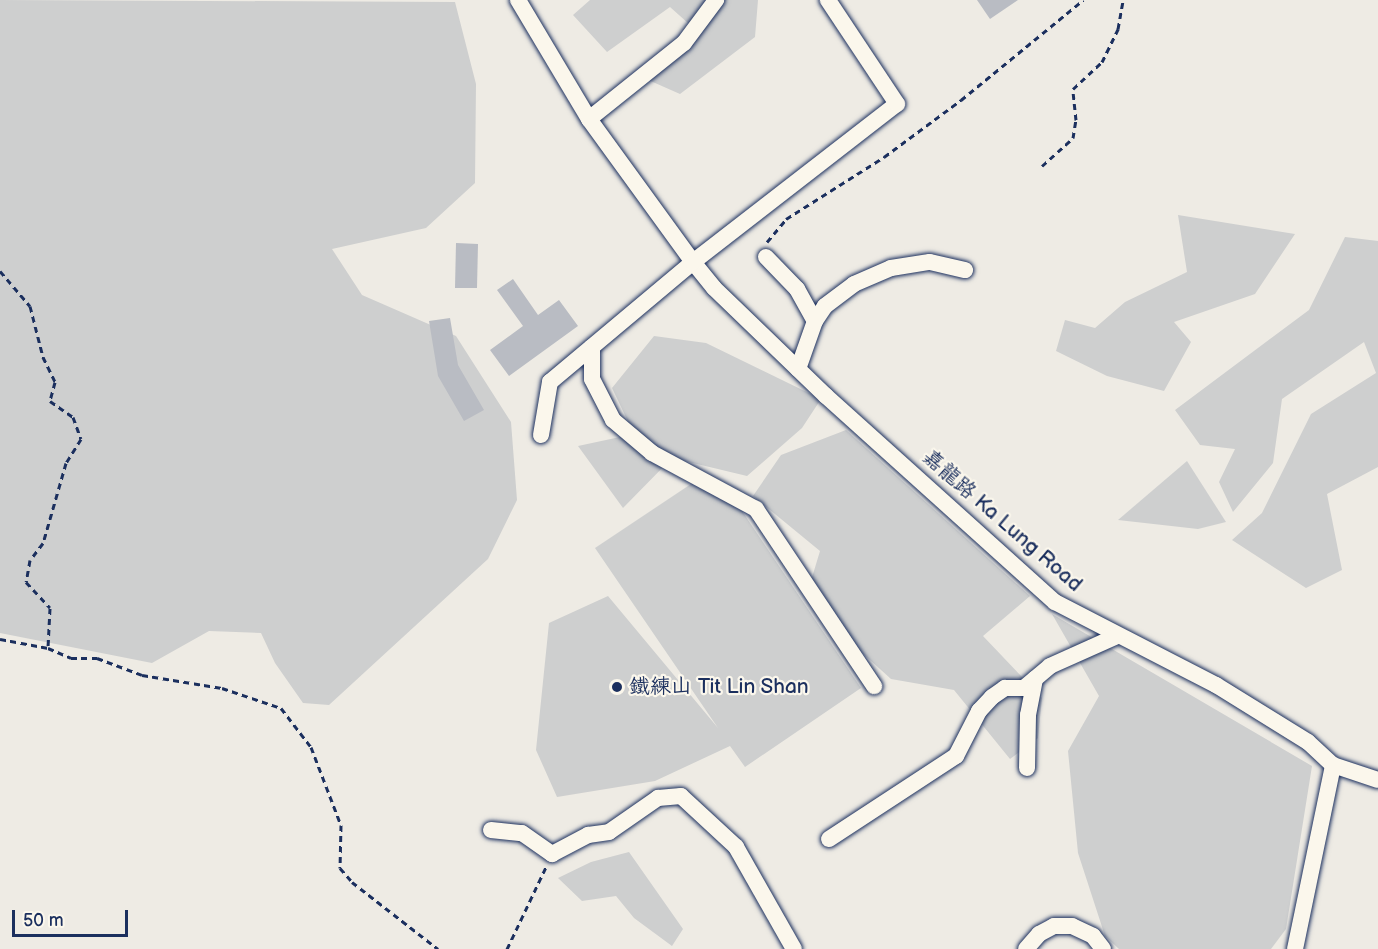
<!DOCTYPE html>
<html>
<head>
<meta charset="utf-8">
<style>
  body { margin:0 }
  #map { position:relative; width:1378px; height:949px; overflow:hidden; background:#eeebe4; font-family:"Balsamiq Sans","LXGW WenKai TC",sans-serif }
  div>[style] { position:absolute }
  .green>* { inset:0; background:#cecfcf }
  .building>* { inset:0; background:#b9bcc3 }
  .path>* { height:3px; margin-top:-1.5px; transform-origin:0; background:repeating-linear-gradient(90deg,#1b2f5e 0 6px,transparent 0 10.5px) }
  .roads { filter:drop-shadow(0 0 2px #1b2f5e) drop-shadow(0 0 2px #1b2f5e) }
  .minor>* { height:16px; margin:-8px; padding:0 8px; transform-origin:8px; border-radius:8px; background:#fbf7ec }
  .dots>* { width:16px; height:16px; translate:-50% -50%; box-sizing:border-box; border:3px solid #fbf7ec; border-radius:50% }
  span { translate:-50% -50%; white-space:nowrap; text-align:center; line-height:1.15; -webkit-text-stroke:4.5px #fbf7ec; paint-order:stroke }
  .street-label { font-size:21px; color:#1b2f5e }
  .poi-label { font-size:21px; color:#1b2f5e }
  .left { translate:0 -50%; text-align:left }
  .scale { position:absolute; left:12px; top:910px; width:116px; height:27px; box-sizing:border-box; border:3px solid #1b2f5e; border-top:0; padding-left:8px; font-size:18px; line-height:21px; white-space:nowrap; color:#1b2f5e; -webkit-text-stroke:4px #fbf7ec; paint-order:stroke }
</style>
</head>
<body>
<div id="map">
  <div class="green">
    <div style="clip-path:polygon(0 0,455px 2px,476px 84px,475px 183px,426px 228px,332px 249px,362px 295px,456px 336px,511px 422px,517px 500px,488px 559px,329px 705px,303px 703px,275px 663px,261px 633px,209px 631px,152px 663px,0 633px)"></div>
    <div style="clip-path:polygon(590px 0,758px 0,755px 37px,680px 94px,646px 79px,698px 32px,670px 7px,607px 52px,573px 15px)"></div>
    <div style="clip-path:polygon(1178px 215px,1295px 234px,1255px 294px,1174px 322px,1191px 342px,1164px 391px,1107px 376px,1056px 351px,1065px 320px,1095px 328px,1125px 302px,1187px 272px)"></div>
    <div style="clip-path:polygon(1345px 237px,1378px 241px,1378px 467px,1327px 494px,1342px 570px,1306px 588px,1232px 540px,1262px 513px,1311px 414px,1376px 373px,1364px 342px,1282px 399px,1273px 463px,1233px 512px,1219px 482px,1235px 449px,1200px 445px,1175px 410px,1309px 310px)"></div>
    <div style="clip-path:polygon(654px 336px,706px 343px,821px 399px,802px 428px,747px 476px,672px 458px,623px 508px,578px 446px,634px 434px,612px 388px)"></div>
    <div style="clip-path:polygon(846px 430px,1030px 596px,983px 636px,1042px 698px,1038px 738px,1010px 759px,954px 690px,891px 679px,850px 642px,807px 594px,820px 551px,753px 496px,781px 455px)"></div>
    <div style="clip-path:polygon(1187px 461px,1226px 522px,1198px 529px,1118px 520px)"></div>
    <div style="clip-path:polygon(694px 482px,742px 511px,861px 688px,745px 767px,730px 746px,655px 781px,557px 797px,536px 750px,549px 623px,608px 596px,718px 728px,595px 548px)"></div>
    <div style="clip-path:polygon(1052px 614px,1312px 766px,1286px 929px,1271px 949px,1119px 949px,1105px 936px,1078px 853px,1068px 751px,1099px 696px)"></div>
    <div style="clip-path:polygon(629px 852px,683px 929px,672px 946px,634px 918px,616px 896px,582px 901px,558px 878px,591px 862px)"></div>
  </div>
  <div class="building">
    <div style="clip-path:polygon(977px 0,1018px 0,990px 19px)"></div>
    <div style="clip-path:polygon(456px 243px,478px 244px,477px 288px,455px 288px)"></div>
    <div style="clip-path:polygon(513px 279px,538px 315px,559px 300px,578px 326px,509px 376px,490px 350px,523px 326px,497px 290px)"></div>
    <div style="clip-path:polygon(450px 318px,458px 365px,484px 410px,464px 421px,438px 376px,429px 321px)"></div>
  </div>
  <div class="path">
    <div style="left:1042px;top:166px;width:42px;rotate:-42.1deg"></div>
    <div style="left:1073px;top:138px;width:18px;rotate:-81deg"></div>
    <div style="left:1076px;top:120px;width:31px;rotate:-96deg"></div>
    <div style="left:1073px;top:89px;width:40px;rotate:-43deg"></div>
    <div style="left:1102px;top:62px;width:37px;rotate:-64deg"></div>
    <div style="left:1118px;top:29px;width:29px;rotate:-80deg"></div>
    <div style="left:767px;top:242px;width:30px;rotate:-50deg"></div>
    <div style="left:786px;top:219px;width:116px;rotate:-32.3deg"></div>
    <div style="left:884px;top:157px;width:96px;rotate:-36.5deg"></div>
    <div style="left:961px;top:100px;width:158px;rotate:-39.3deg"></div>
    <div style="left:0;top:271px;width:46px;rotate:49.4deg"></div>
    <div style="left:30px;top:306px;width:53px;rotate:75.7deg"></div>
    <div style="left:43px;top:357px;width:28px;rotate:64deg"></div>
    <div style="left:55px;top:382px;width:20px;rotate:105deg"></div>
    <div style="left:50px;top:401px;width:28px;rotate:35deg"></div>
    <div style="left:73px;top:417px;width:23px;rotate:70deg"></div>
    <div style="left:81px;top:439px;width:28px;rotate:122deg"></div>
    <div style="left:66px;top:463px;width:83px;rotate:106deg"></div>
    <div style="left:43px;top:543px;width:21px;rotate:127deg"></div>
    <div style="left:30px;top:560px;width:22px;rotate:100deg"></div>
    <div style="left:26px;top:582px;width:35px;rotate:47deg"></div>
    <div style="left:50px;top:608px;width:40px;rotate:92.9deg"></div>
    <div style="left:0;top:639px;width:49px;rotate:10.6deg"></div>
    <div style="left:48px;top:648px;width:25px;rotate:23deg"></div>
    <div style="left:71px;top:658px;width:26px"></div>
    <div style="left:97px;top:658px;width:48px;rotate:20.7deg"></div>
    <div style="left:142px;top:675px;width:81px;rotate:9.2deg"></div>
    <div style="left:222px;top:688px;width:62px;rotate:18.7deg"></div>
    <div style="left:281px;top:708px;width:49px;rotate:52.4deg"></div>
    <div style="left:311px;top:747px;width:84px;rotate:69deg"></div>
    <div style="left:341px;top:825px;width:43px;rotate:91.3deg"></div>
    <div style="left:340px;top:868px;width:18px;rotate:49deg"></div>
    <div style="left:352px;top:882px;width:109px;rotate:37.9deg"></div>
    <div style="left:507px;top:949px;width:91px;rotate:-64.6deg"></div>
  </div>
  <div class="roads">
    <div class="minor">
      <div style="left:518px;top:0;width:139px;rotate:59.2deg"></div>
      <div style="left:589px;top:119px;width:177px;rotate:54deg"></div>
      <div style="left:693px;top:262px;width:33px;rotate:51deg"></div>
      <div style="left:714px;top:288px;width:156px;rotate:44deg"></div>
      <div style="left:826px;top:396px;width:308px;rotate:42deg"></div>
      <div style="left:1055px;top:602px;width:181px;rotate:27.3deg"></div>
      <div style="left:1216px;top:685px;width:108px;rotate:31.8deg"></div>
      <div style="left:1308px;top:742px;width:34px;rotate:43deg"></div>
      <div style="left:1333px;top:765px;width:47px;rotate:18.4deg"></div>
      <div style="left:589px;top:119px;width:122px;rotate:-38.7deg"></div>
      <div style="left:684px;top:43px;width:54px;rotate:-53.3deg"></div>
      <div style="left:766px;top:257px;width:45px;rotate:45.9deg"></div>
      <div style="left:797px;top:289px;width:37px;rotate:61deg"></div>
      <div style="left:592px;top:347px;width:32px;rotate:90deg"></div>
      <div style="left:592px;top:379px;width:46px;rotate:62.9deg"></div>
      <div style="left:613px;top:420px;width:51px;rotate:40.2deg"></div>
      <div style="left:652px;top:453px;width:118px;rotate:28.3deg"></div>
      <div style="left:756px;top:509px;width:213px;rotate:56.3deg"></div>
      <div style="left:798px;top:369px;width:51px;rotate:-70.5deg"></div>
      <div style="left:815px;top:321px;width:18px;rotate:-56deg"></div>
      <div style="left:825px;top:306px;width:36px;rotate:-37deg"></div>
      <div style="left:854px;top:284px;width:40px;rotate:-23.4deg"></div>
      <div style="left:891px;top:268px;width:39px;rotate:-9deg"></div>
      <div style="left:930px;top:262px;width:36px;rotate:13deg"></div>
      <div style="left:541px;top:435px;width:54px;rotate:-80.4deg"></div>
      <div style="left:550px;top:382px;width:187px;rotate:-40deg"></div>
      <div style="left:693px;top:262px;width:258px;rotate:-37.8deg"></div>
      <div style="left:897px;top:104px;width:125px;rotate:-123.6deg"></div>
      <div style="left:1027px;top:768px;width:53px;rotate:-88.9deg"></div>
      <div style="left:1028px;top:715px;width:37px;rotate:-79deg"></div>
      <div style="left:491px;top:830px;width:31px;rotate:6deg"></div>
      <div style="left:522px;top:833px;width:37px;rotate:35deg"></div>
      <div style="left:552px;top:854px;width:41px;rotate:-27.8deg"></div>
      <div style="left:588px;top:835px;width:21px;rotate:-8deg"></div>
      <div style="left:609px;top:832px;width:60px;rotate:-34.8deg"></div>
      <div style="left:658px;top:798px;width:23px;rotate:-5deg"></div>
      <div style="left:681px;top:796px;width:75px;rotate:42.8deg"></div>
      <div style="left:736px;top:847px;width:117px;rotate:60.4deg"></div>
      <div style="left:829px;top:839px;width:152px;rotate:-33.2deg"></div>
      <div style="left:956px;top:756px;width:51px;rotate:-62.9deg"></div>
      <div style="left:979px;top:711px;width:19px;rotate:-47deg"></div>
      <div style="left:992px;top:697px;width:16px;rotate:-35deg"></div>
      <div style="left:1005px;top:688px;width:19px"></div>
      <div style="left:1024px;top:688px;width:34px;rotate:-40deg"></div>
      <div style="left:1050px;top:666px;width:73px;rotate:-24.1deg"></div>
      <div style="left:1026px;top:949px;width:20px;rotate:-49deg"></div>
      <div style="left:1039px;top:934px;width:17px;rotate:-28deg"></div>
      <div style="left:1054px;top:926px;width:18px"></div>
      <div style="left:1072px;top:926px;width:23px;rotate:25deg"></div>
      <div style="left:1093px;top:936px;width:16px;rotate:52deg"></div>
      <div style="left:1295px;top:949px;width:188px;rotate:-78.3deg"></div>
    </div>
  </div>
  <div class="dots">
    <div style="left:617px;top:687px;background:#1b2f5e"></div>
  </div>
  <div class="street-label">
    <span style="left:1002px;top:521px;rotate:41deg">嘉龍路 Ka Lung Road</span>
  </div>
  <div class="poi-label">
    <span class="left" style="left:629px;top:687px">鐵練山 Tit Lin Shan</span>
  </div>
  <div class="scale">50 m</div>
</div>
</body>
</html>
